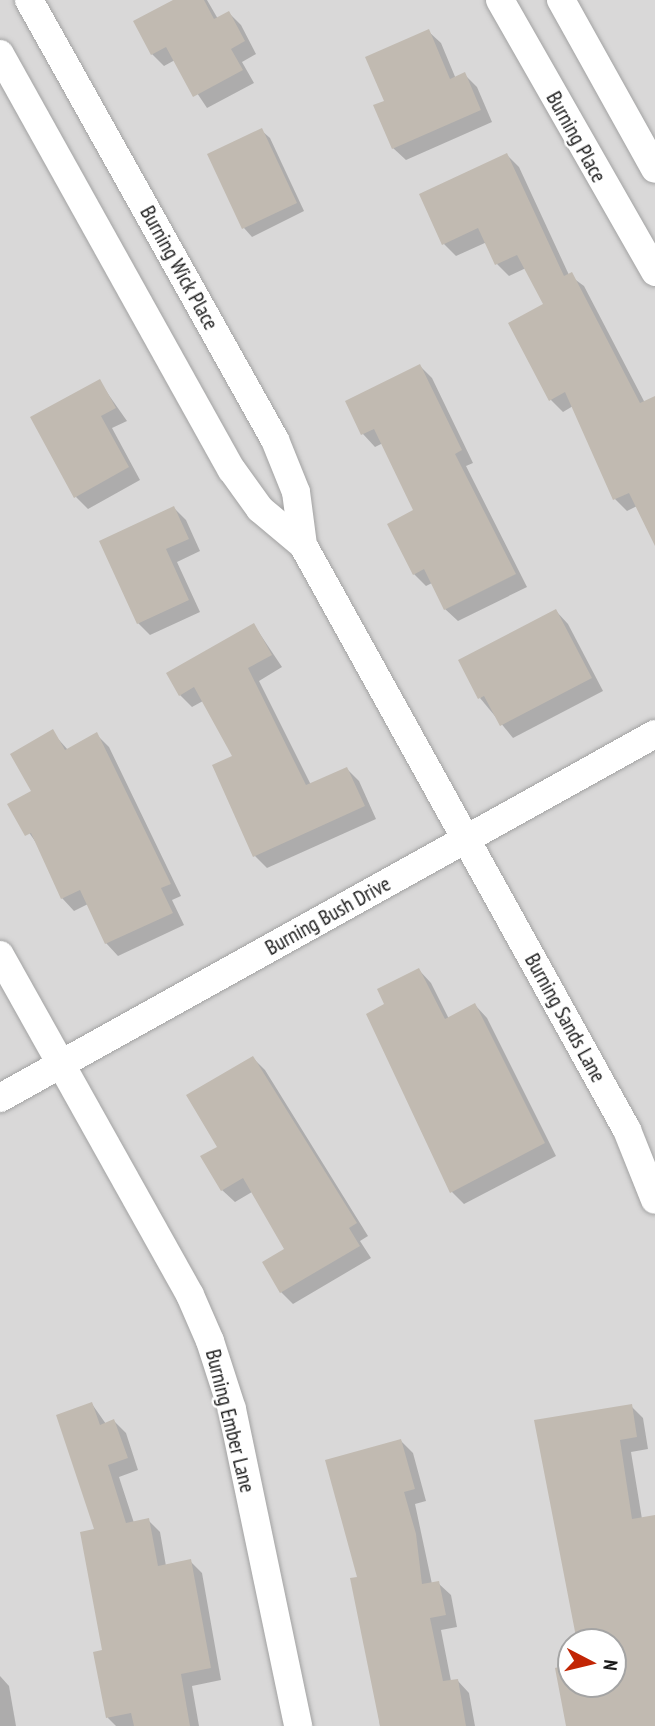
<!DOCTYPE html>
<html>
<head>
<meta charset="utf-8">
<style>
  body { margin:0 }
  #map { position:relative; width:655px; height:1726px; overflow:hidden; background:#edebe1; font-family:"PT Sans Narrow",sans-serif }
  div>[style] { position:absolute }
  .residential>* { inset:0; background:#d9d8d8 }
  .shadow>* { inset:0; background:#0003 }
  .building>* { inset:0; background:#c1bab1 }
  .roads { filter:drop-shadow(0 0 2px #a2a2a2) drop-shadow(0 0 2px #a2a2a2) }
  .street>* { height:28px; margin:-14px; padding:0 14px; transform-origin:14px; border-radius:14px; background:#fff }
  span { translate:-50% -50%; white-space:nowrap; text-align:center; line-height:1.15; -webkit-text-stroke:5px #fff; paint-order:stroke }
  .street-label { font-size:21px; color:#1b1b1b }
  .north { position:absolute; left:557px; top:1628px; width:70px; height:70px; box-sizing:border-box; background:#fff; border:2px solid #a4a4a4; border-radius:50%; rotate:97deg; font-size:19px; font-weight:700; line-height:28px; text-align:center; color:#1b1b1b }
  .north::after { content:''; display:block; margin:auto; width:24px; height:32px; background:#c22504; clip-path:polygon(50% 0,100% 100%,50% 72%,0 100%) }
</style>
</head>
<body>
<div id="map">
  <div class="residential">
    <div style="clip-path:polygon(evenodd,0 0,655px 0,655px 1726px,0 1726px,0 0,571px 1642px,613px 1642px,613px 1684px,571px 1684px,571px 1642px)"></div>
  </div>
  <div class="shadow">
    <div style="clip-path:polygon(177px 0,207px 0,218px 19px,229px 13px,241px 25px,256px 54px,242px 62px,254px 83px,207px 108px,175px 60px,164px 66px,152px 54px)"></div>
    <div style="clip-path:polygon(428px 31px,441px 43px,456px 79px,465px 75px,477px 87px,492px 122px,406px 160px,393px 148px,386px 101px)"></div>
    <div style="clip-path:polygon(261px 130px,270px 138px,304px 211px,252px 237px,244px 228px)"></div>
    <div style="clip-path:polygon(507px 155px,519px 167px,569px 275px,584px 286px,645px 403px,655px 398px,655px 542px,637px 506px,627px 511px,615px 499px,573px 406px,563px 412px,551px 400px,545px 305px,526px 268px,509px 276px,497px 264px,487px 242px,456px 256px,444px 244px,422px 195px)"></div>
    <div style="clip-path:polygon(420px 366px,432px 378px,473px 463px,466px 466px,527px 587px,458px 621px,445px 609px,432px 583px,426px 586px,414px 574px,416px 511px,383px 443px,375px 447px,363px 434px,347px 402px)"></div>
    <div style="clip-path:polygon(99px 381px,127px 421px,112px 428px,140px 480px,88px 509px,76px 497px)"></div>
    <div style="clip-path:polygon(174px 508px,186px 520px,200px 551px,177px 562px,200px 612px,150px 635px,138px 623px)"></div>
    <div style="clip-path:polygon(556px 611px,568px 624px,603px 691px,513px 738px,480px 698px)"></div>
    <div style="clip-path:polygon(254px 625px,282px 667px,259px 681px,311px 785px,347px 769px,359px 781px,376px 819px,267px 868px,255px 856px,234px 757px,203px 701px,192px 707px,180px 695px)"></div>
    <div style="clip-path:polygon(52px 732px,68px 750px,97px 735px,109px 747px,181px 896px,172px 900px,184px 925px,118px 956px,106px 943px,88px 904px,74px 911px,62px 898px,39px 847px,10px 805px,33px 791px)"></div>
    <div style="clip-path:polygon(419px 970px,431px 983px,449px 1019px,475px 1005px,487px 1018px,556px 1156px,464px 1204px,452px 1192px,368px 1014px,387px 1005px)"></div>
    <div style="clip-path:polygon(253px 1058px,265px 1070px,368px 1236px,360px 1241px,371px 1258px,293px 1304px,281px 1292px,286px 1250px,252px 1192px,235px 1202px,222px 1190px,219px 1147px)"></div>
    <div style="clip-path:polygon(92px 1404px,106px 1424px,114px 1421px,126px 1433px,138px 1470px,119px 1477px,134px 1523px,148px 1520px,160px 1532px,166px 1566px,190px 1561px,202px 1573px,221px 1680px,192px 1686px,199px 1726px,116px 1726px,108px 1718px)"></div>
    <div style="clip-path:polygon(631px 1406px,643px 1418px,648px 1449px,631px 1452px,642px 1519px,655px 1520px,655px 1726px,567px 1726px,571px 1666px,571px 1684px,613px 1684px,613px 1642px,578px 1642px,536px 1421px)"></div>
    <div style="clip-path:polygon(401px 1441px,413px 1453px,426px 1501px,415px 1504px,432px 1584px,438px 1583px,451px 1595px,457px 1627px,441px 1630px,451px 1681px,457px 1680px,469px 1693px,475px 1726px,380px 1726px,360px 1578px)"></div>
    <div style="clip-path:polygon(0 1676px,9px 1686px,16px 1726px,0 1726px)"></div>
  </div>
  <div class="building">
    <div style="clip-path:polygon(173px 0,204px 0,214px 19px,229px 11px,245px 41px,231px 49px,243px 70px,193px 97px,166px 47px,151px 55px,133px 21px)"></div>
    <div style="clip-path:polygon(429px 29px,450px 79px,465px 72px,481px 110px,392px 149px,373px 105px,384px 101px,365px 57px)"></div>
    <div style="clip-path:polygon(262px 128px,297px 203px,242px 229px,207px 154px)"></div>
    <div style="clip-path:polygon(507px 153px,564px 276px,572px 272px,640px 403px,655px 396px,655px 546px,629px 493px,613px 500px,565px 392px,549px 401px,508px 323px,543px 304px,517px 255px,495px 265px,478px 228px,442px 245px,419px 194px)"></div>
    <div style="clip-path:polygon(420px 364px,462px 450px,455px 454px,516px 574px,444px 610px,424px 569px,413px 575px,387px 524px,413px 510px,374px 429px,361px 435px,345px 401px)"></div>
    <div style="clip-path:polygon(100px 379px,116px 408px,101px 416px,129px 467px,74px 498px,30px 417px)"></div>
    <div style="clip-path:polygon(174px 506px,189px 539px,166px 549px,189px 600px,137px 624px,99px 541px)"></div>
    <div style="clip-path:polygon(556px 609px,592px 678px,500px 726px,484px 696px,478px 699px,458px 660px)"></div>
    <div style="clip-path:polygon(254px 623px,272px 655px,248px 668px,306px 785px,347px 767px,365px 806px,253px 857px,212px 765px,232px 756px,194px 687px,179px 696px,166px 673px)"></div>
    <div style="clip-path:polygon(53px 729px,65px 750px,97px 732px,171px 884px,161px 888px,173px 913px,105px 944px,80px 890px,61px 899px,31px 833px,25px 836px,7px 804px,31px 791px,10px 754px)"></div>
    <div style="clip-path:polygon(419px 968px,445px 1019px,475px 1003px,545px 1143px,450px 1193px,366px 1014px,384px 1004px,377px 989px)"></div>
    <div style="clip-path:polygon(253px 1056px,357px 1223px,349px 1228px,360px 1246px,280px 1293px,262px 1262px,284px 1249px,243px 1178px,221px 1191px,200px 1156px,217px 1147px,186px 1095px)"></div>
    <div style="clip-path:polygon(92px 1402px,100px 1425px,114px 1419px,128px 1458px,108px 1465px,126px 1523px,149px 1518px,158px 1566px,191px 1559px,211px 1668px,181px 1674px,190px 1726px,134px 1726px,131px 1713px,106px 1718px,93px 1652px,102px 1650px,80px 1532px,94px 1529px,56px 1415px)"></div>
    <div style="clip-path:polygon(632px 1404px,637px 1437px,620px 1440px,632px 1519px,655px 1515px,655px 1726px,566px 1726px,555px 1668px,571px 1664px,571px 1684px,613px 1684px,613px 1642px,577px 1642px,534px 1420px)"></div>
    <div style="clip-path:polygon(401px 1439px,415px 1489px,404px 1492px,416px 1534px,422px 1584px,439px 1581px,446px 1615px,430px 1618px,443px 1681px,458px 1679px,466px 1726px,380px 1726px,350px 1578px,357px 1577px,325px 1460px)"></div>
  </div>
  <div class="roads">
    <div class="street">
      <div style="left:500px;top:0;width:313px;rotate:60.3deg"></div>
      <div style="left:561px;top:0;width:193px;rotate:60.9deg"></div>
      <div style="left:0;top:54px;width:476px;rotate:60.9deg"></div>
      <div style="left:232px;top:470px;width:48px;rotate:54.3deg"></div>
      <div style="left:260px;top:509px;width:56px;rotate:39.9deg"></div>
      <div style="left:303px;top:545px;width:53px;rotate:-97.5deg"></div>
      <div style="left:296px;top:492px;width:56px;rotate:-112deg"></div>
      <div style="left:275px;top:440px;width:504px;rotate:-119.21deg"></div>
      <div style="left:303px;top:545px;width:669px;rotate:61.02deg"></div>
      <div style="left:627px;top:1130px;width:75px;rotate:68.2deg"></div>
      <div style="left:0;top:955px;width:389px;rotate:60.8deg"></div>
      <div style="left:190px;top:1295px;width:50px;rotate:66.5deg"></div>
      <div style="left:210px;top:1341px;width:71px;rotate:72.1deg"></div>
      <div style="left:232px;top:1409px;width:324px;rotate:78.2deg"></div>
      <div style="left:0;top:1098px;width:749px;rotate:-29.06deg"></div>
    </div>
  </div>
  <div class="street-label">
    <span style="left:576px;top:137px;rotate:61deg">Burning Place</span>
    <span style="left:179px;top:268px;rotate:61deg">Burning Wick Place</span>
    <span style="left:328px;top:916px;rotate:-29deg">Burning Bush Drive</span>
    <span style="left:565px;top:1018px;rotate:61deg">Burning Sands Lane</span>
    <span style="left:230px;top:1421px;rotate:76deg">Burning Ember Lane</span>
  </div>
  <div class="north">N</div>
</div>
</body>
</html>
